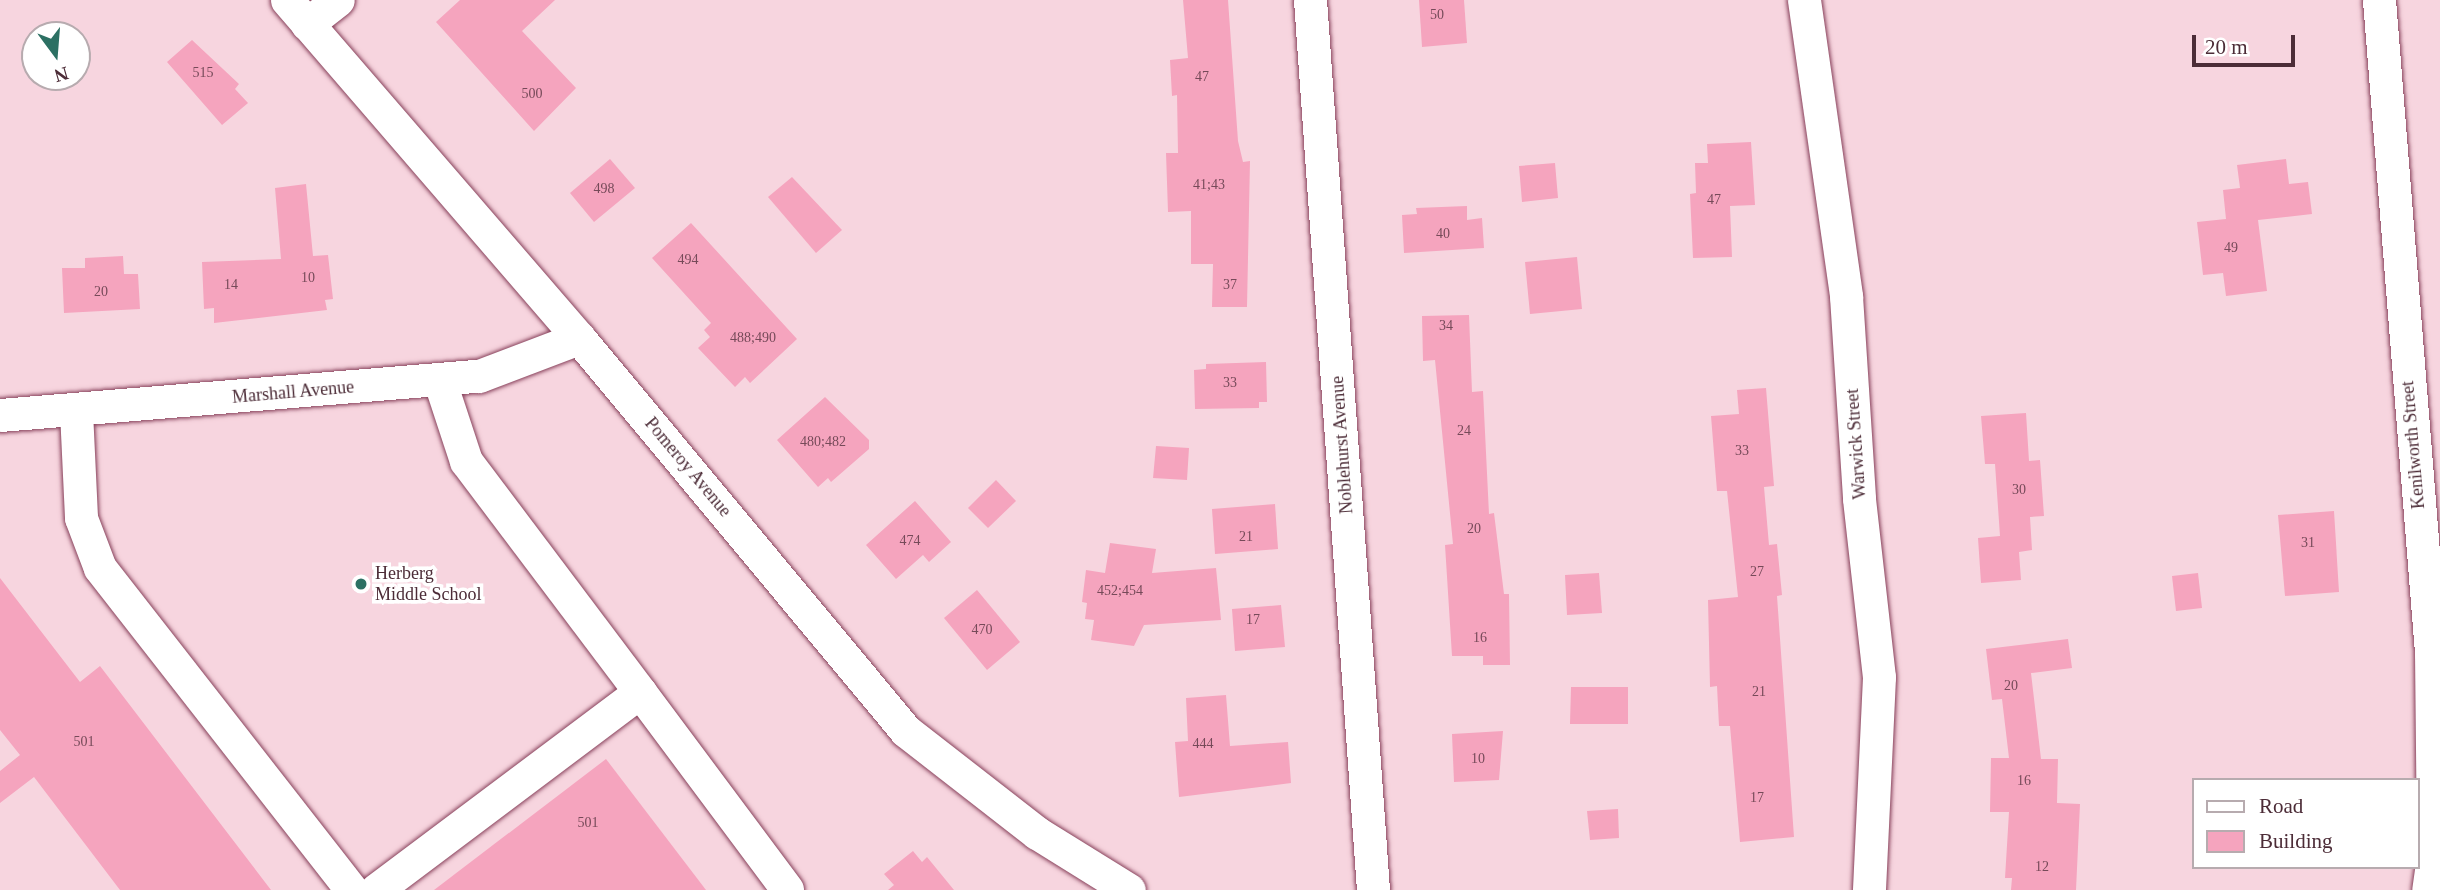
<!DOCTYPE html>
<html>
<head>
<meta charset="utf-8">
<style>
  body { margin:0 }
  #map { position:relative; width:2440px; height:890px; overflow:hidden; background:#f7d5df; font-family:"Times New Roman",serif }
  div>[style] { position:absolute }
  .building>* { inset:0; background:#f5a4be }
  .roads { filter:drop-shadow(0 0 2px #88415b) drop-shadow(0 0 2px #88415b) }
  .minor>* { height:33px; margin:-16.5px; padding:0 16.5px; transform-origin:16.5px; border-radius:16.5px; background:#fff }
  .dots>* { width:19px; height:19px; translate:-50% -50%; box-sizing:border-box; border:4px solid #fff; border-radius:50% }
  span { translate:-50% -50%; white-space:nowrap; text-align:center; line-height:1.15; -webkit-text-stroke:7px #fff; paint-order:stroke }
  .number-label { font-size:14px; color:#764a59 }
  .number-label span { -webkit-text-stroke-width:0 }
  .street-label { font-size:18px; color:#4c2c37 }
  .poi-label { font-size:18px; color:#4c2c37 }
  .left { translate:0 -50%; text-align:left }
  .legend { position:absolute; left:2192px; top:778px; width:228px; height:91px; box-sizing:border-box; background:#fff; border:2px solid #b7abaf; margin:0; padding:9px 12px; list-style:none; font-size:21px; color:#4c2c37 }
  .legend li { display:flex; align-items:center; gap:14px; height:35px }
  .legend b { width:35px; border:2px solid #b7abaf }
  .north { position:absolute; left:21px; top:21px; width:70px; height:70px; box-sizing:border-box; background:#fff; border:2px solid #b7abaf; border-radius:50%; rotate:164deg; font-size:19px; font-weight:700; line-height:28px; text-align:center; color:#4c2c37 }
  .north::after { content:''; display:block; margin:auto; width:24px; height:32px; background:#2c7063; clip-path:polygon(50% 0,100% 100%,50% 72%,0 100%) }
  .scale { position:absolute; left:2192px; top:35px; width:103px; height:32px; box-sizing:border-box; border:4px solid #4c2c37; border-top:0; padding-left:9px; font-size:21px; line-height:24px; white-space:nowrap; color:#4c2c37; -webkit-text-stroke:5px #fff; paint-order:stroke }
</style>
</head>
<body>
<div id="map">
  <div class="building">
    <div style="clip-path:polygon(460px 0,555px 0,522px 31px,576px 88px,534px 131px,436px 22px)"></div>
    <div style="clip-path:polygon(1183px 0,1228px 0,1238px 141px,1243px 162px,1250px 161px,1247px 307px,1212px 307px,1213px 264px,1191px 264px,1191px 211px,1168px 212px,1166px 153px,1178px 153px,1177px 95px,1172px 96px,1170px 60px,1188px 58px)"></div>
    <div style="clip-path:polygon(1419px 0,1464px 0,1467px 43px,1422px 47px)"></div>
    <div style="clip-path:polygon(192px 40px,239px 84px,235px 89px,248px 103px,222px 125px,167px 62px)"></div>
    <div style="clip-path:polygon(1751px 142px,1755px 205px,1730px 206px,1732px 257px,1693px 258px,1690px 194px,1696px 193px,1695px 163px,1708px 163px,1707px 144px)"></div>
    <div style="clip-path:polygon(610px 159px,635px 188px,594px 222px,570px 193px)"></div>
    <div style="clip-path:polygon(2286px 159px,2289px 184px,2308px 182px,2312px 214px,2258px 220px,2267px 291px,2226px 296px,2223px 273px,2203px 275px,2197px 222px,2226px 219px,2223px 190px,2240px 188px,2237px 165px)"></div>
    <div style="clip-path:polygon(1555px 163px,1558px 198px,1522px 202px,1519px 166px)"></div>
    <div style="clip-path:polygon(792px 177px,842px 230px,816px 253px,768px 197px)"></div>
    <div style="clip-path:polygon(306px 184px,313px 256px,328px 255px,333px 299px,325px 300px,327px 310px,214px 323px,214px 308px,204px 309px,202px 262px,281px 259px,275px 188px)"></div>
    <div style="clip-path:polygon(1467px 206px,1467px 220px,1482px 218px,1484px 248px,1404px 253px,1402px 215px,1417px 214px,1416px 208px)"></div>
    <div style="clip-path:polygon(691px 223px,797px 339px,750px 383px,745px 377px,735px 387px,698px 348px,710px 337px,704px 330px,711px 323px,652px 258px)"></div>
    <div style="clip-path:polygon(123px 256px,124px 274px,138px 274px,140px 309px,64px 313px,62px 268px,85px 268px,85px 258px)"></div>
    <div style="clip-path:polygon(1577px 257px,1582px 309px,1530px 314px,1525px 262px)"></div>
    <div style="clip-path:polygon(1469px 315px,1472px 392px,1483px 391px,1489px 514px,1494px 513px,1504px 594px,1509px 594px,1510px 665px,1483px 665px,1483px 656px,1452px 656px,1445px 545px,1453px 544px,1435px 360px,1423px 361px,1422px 316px)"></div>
    <div style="clip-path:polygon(1266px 362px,1267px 402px,1259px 402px,1259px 408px,1195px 409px,1194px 370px,1206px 369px,1206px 364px)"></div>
    <div style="clip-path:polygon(1766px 388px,1774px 486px,1764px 487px,1769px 545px,1777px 544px,1782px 595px,1777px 596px,1794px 837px,1740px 842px,1730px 726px,1719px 726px,1717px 686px,1710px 687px,1708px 600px,1738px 597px,1727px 491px,1717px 491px,1711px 416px,1739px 414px,1737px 390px)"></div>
    <div style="clip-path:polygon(825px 397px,869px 440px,869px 449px,831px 482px,828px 478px,818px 487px,777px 440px)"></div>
    <div style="clip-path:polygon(2026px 413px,2029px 461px,2040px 460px,2044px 516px,2030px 517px,2032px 550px,2019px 552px,2021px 580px,1981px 583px,1978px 538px,2000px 536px,1995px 464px,1985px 464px,1981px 416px)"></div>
    <div style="clip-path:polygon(1156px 446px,1189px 448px,1187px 480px,1153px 478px)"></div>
    <div style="clip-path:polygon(996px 480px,1016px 501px,988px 528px,968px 508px)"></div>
    <div style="clip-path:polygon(915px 501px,951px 542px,929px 562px,923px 555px,896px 579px,866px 545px)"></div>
    <div style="clip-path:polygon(1275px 504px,1278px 549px,1215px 554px,1212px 509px)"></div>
    <div style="clip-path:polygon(2334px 511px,2339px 592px,2285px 596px,2278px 515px)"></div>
    <div style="clip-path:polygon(1110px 543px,1156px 549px,1152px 573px,1216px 568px,1221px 620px,1144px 625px,1134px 646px,1091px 640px,1094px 620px,1085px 619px,1087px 603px,1082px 602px,1086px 570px,1105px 573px)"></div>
    <div style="clip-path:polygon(1599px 573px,1602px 613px,1567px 615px,1565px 575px)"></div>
    <div style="clip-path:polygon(2198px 573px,2202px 608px,2176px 611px,2172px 576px)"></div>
    <div style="clip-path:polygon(0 578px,80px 682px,100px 666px,271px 890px,120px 890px,34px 777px,0 803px,0 771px,20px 755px,0 730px)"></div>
    <div style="clip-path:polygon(977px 590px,1020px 642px,987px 670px,944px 618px)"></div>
    <div style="clip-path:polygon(1281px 605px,1285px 647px,1235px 651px,1232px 609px)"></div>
    <div style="clip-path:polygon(2068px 639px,2072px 668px,2031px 673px,2041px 759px,2058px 759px,2057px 803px,2080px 804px,2076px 890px,2011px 890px,2012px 878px,2005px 878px,2009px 812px,1990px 812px,1991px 758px,2009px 758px,2002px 699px,1992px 700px,1986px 649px)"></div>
    <div style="clip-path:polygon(1571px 687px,1628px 687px,1628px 724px,1570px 724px)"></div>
    <div style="clip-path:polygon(1226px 695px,1230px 746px,1288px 742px,1291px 783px,1179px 797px,1175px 742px,1188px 741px,1186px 698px)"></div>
    <div style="clip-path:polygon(1503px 731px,1499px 780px,1454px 782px,1452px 734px)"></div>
    <div style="clip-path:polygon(606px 759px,706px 890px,434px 890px)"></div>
    <div style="clip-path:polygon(1618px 809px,1619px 838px,1590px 840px,1587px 811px)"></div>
    <div style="clip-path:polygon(913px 851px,922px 862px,927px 857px,954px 890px,888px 890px,894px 885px,884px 874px)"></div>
  </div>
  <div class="roads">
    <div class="minor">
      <div style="left:287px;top:0;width:447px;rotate:49.2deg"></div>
      <div style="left:579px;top:338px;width:511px;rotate:50.24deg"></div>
      <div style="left:906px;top:731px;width:166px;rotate:37.9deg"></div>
      <div style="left:1037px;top:833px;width:108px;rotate:31.8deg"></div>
      <div style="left:1310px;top:0;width:892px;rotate:85.95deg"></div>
      <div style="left:1804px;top:0;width:299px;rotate:81.9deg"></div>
      <div style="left:1846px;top:296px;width:203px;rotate:86.3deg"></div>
      <div style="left:1859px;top:499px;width:179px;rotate:83.6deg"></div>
      <div style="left:1879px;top:677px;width:213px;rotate:92.7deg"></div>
      <div style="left:2379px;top:0;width:654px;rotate:85.44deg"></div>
      <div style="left:2431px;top:652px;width:204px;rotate:89.4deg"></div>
      <div style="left:2433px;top:856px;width:34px;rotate:98deg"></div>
      <div style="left:307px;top:24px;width:39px;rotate:-38deg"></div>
      <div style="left:76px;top:411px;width:107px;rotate:87.3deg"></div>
      <div style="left:81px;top:518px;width:53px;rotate:69.2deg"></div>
      <div style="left:100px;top:568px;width:409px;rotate:52deg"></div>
      <div style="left:0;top:415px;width:481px;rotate:-4.7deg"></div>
      <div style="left:479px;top:376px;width:107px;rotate:-20.8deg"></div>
      <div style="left:640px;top:692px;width:246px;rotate:53.3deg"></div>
      <div style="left:376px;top:890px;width:330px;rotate:-36.9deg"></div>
      <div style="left:640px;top:692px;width:289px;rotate:-127deg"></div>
      <div style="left:466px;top:461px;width:86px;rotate:-108.2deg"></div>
    </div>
  </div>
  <div class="dots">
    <div style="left:361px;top:584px;background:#2c7063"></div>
  </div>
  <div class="number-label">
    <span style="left:1437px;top:15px">50</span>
    <span style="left:203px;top:73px">515</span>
    <span style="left:1202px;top:77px">47</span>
    <span style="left:532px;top:94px">500</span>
    <span style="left:1209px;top:185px">41;43</span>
    <span style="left:604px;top:189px">498</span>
    <span style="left:1714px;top:200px">47</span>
    <span style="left:1443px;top:234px">40</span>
    <span style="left:2231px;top:248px">49</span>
    <span style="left:688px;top:260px">494</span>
    <span style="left:308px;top:278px">10</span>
    <span style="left:231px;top:285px">14</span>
    <span style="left:1230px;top:285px">37</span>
    <span style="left:101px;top:292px">20</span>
    <span style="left:1446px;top:326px">34</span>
    <span style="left:753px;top:338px">488;490</span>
    <span style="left:1230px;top:383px">33</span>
    <span style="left:1464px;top:431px">24</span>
    <span style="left:823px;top:442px">480;482</span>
    <span style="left:1742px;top:451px">33</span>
    <span style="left:2019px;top:490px">30</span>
    <span style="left:1474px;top:529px">20</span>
    <span style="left:1246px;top:537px">21</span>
    <span style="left:910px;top:541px">474</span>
    <span style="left:2308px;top:543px">31</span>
    <span style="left:1757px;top:572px">27</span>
    <span style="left:1120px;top:591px">452;454</span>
    <span style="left:1253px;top:620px">17</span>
    <span style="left:982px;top:630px">470</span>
    <span style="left:1480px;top:638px">16</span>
    <span style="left:2011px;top:686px">20</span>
    <span style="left:1759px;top:692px">21</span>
    <span style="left:84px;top:742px">501</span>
    <span style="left:1203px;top:744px">444</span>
    <span style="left:1478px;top:759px">10</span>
    <span style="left:2024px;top:781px">16</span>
    <span style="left:1757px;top:798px">17</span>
    <span style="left:588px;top:823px">501</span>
    <span style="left:2042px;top:867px">12</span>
  </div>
  <div class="street-label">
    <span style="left:293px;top:392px;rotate:-5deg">Marshall Avenue</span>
    <span style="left:1856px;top:444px;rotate:-94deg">Warwick Street</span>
    <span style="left:1342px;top:445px;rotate:-94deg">Noblehurst Avenue</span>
    <span style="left:2413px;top:445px;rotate:-95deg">Kenilworth Street</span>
    <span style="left:688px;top:467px;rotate:50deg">Pomeroy Avenue</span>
  </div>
  <div class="poi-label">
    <span class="left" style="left:375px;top:584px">Herberg<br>Middle School</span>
  </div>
  <ul class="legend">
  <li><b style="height:9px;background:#fff"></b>Road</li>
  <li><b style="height:19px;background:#f5a4be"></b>Building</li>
  </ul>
  <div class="north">N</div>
  <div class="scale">20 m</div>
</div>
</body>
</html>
